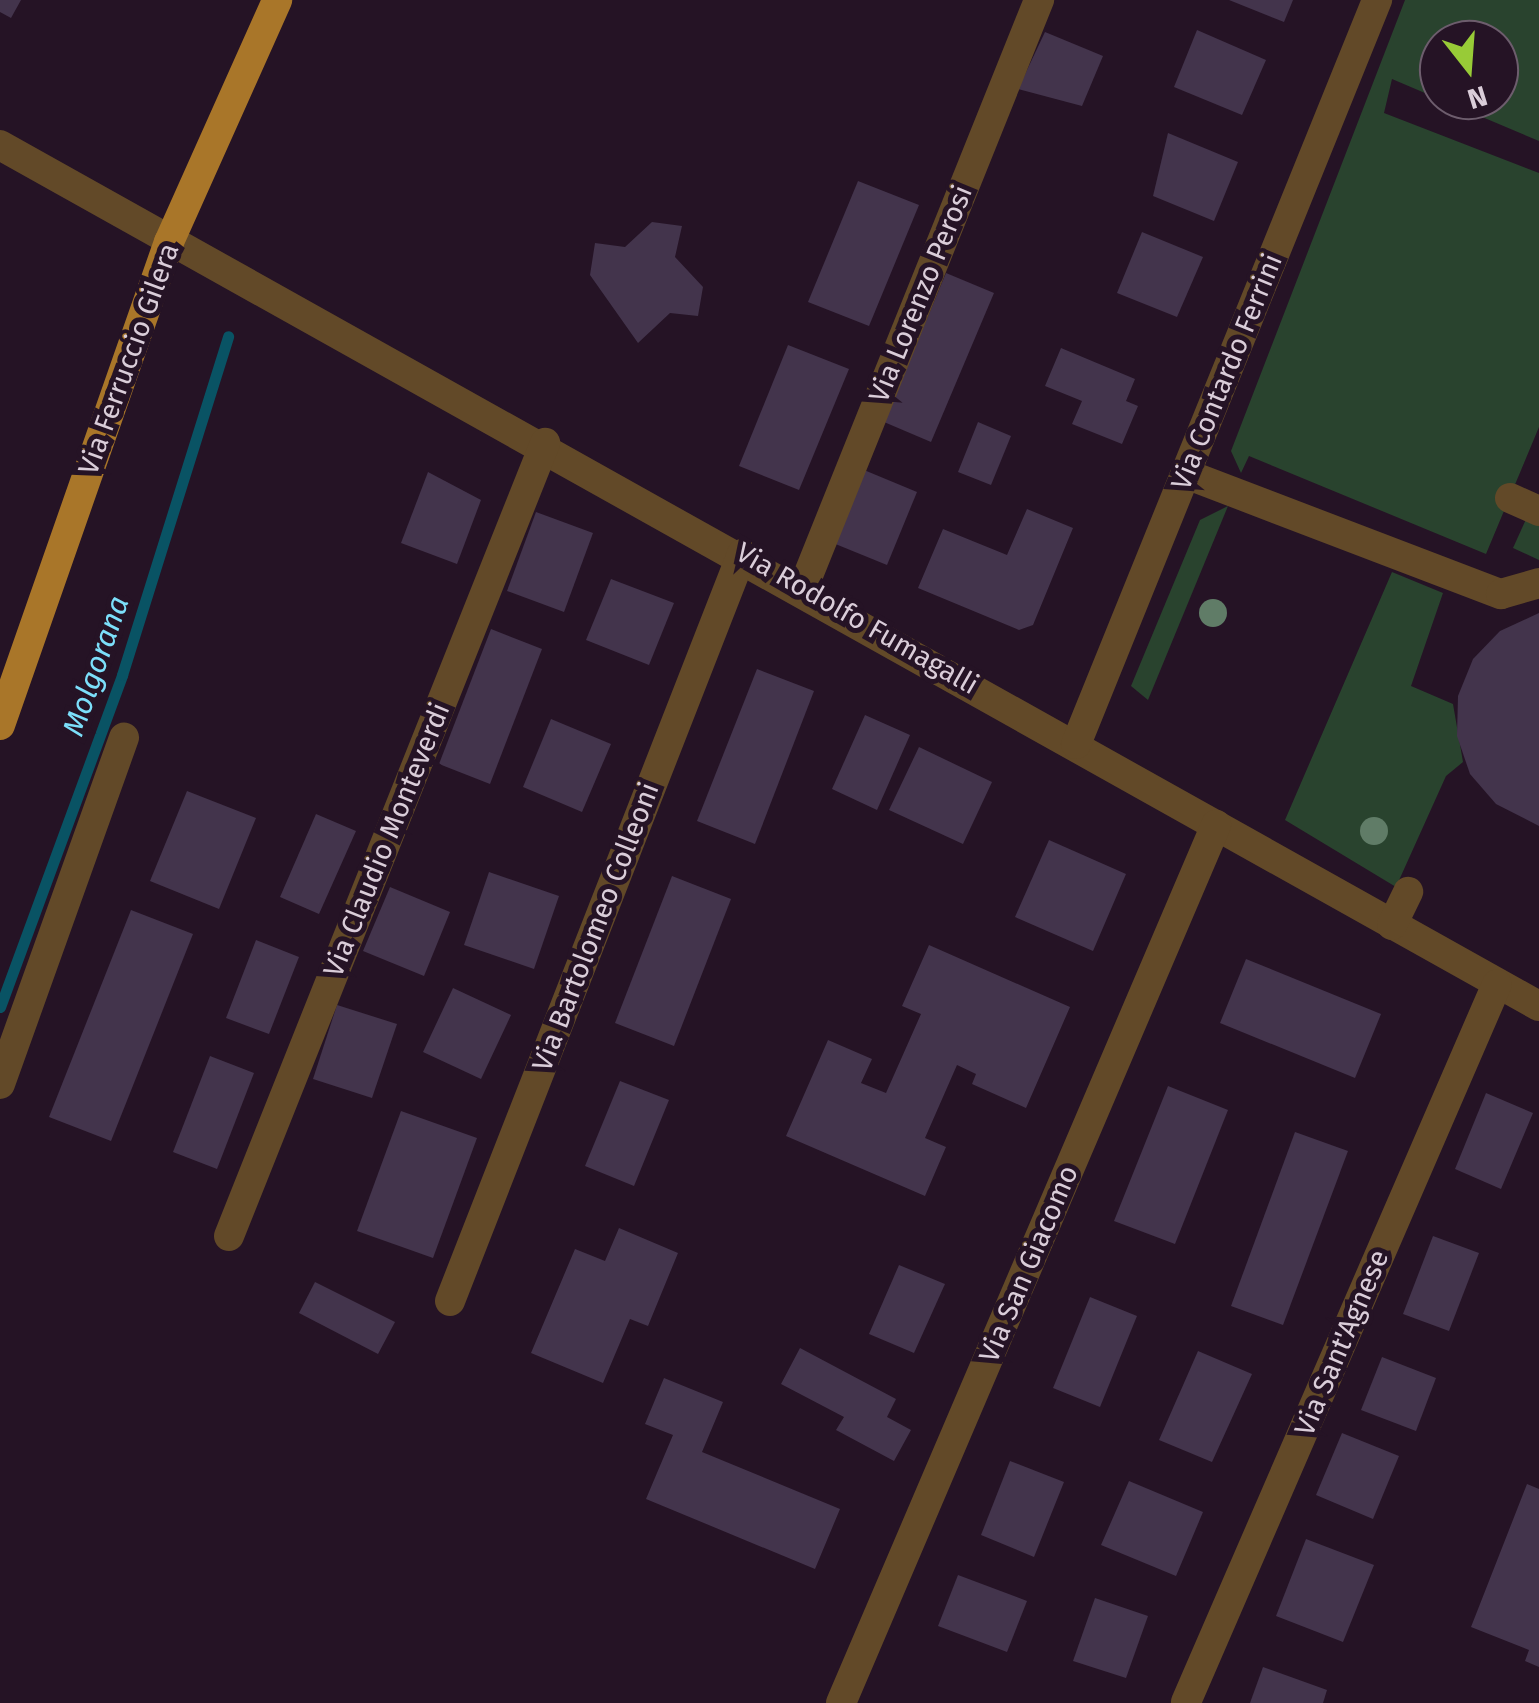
<!DOCTYPE html>
<html>
<head>
<meta charset="utf-8">
<style>
  body { margin:0 }
  #map { position:relative; width:1539px; height:1703px; overflow:hidden; background:#251325; font-family:"Fira Sans",sans-serif }
  div>[style] { position:absolute }
  .green>* { inset:0; background:#29432e }
  .stream>* { height:11px; margin:-5.5px; padding:0 5.5px; transform-origin:5.5px; border-radius:5.5px; background:#095364 }
  .building>* { inset:0; background:#43344c }
  .minor>* { height:30px; margin:-15px; padding:0 15px; transform-origin:15px; border-radius:15px; background:#624928 }
  .major>* { height:30px; margin:-15px; padding:0 15px; transform-origin:15px; border-radius:15px; background:#a97629 }
  .trees>* { width:28px; height:28px; margin:-14px; border-radius:50%; background:#607c67 }
  span { translate:-50% -50%; white-space:nowrap; text-align:center; line-height:1.15; -webkit-text-stroke:10px #251325; paint-order:stroke }
  .street-label { font-size:28px; color:#dacdd9 }
  .water-label { font-size:30px; color:#7cdffa; font-style:italic }
  .north { position:absolute; left:1419px; top:20px; width:100px; height:100px; box-sizing:border-box; background:#251325; border:2px solid #6d5d6d; border-radius:50%; rotate:163deg; font-size:28px; font-weight:700; line-height:40px; text-align:center; color:#dacdd9 }
  .north::after { content:''; display:block; margin:auto; width:35px; height:45px; background:#98cb37; clip-path:polygon(50% 0,100% 100%,50% 72%,0 100%) }
</style>
</head>
<body>
<div id="map">
  <div class="green">
    <div style="clip-path:polygon(1405px 0,1539px 0,1539px 141px,1442px 100px,1499px 100px,1499px 40px,1439px 40px,1439px 99px,1392px 79px,1384px 113px,1539px 173px,1539px 427px,1486px 554px,1249px 456px,1241px 473px,1231px 451px)"></div>
    <div style="clip-path:polygon(1228px 506px,1148px 700px,1131px 686px,1200px 520px)"></div>
    <div style="clip-path:polygon(1527px 517px,1539px 523px,1539px 560px,1513px 548px)"></div>
    <div style="clip-path:polygon(1392px 572px,1443px 593px,1411px 686px,1453px 704px,1463px 762px,1446px 776px,1396px 887px,1285px 820px)"></div>
  </div>
  <div class="stream">
    <div style="left:0;top:1007px;width:354px;rotate:-69.8deg"></div>
    <div style="left:122px;top:675px;width:355px;rotate:-72.6deg"></div>
  </div>
  <div class="building">
    <div style="clip-path:polygon(0 0,21px 0,11px 18px,0 12px)"></div>
    <div style="clip-path:polygon(1229px 0,1293px 0,1284px 22px)"></div>
    <div style="clip-path:polygon(1197px 30px,1266px 60px,1242px 115px,1174px 87px)"></div>
    <div style="clip-path:polygon(1045px 32px,1103px 56px,1082px 106px,1018px 89px)"></div>
    <div style="clip-path:polygon(1168px 133px,1238px 162px,1214px 221px,1153px 196px)"></div>
    <div style="clip-path:polygon(858px 181px,919px 205px,869px 326px,808px 302px)"></div>
    <div style="clip-path:polygon(652px 222px,682px 226px,675px 257px,703px 287px,698px 316px,670px 313px,638px 343px,590px 275px,595px 243px,625px 247px)"></div>
    <div style="clip-path:polygon(1142px 232px,1203px 257px,1177px 317px,1117px 293px)"></div>
    <div style="clip-path:polygon(946px 273px,994px 293px,931px 442px,884px 422px)"></div>
    <div style="clip-path:polygon(788px 345px,849px 369px,799px 490px,739px 466px)"></div>
    <div style="clip-path:polygon(1061px 348px,1135px 379px,1126px 401px,1138px 406px,1122px 444px,1072px 424px,1082px 401px,1045px 386px)"></div>
    <div style="clip-path:polygon(978px 422px,1011px 436px,991px 485px,958px 472px)"></div>
    <div style="clip-path:polygon(864px 470px,917px 492px,887px 565px,833px 543px)"></div>
    <div style="clip-path:polygon(428px 472px,481px 500px,457px 564px,401px 543px)"></div>
    <div style="clip-path:polygon(1027px 509px,1073px 528px,1033px 625px,1019px 630px,918px 588px,943px 529px,1007px 555px)"></div>
    <div style="clip-path:polygon(536px 512px,593px 533px,564px 612px,507px 591px)"></div>
    <div style="clip-path:polygon(611px 579px,674px 603px,649px 665px,586px 640px)"></div>
    <div style="clip-path:polygon(1539px 613px,1539px 826px,1496px 804px,1470px 774px,1457px 736px,1458px 696px,1473px 659px,1500px 631px)"></div>
    <div style="clip-path:polygon(491px 629px,542px 649px,490px 784px,439px 764px)"></div>
    <div style="clip-path:polygon(757px 669px,814px 691px,755px 844px,697px 821px)"></div>
    <div style="clip-path:polygon(865px 715px,910px 735px,877px 810px,832px 789px)"></div>
    <div style="clip-path:polygon(551px 719px,611px 744px,582px 812px,523px 787px)"></div>
    <div style="clip-path:polygon(919px 747px,992px 782px,963px 844px,889px 810px)"></div>
    <div style="clip-path:polygon(187px 791px,256px 818px,219px 909px,150px 881px)"></div>
    <div style="clip-path:polygon(316px 814px,356px 831px,319px 914px,280px 897px)"></div>
    <div style="clip-path:polygon(1049px 840px,1126px 874px,1093px 951px,1015px 917px)"></div>
    <div style="clip-path:polygon(489px 872px,559px 896px,534px 969px,464px 945px)"></div>
    <div style="clip-path:polygon(672px 876px,731px 899px,674px 1046px,615px 1023px)"></div>
    <div style="clip-path:polygon(390px 887px,450px 912px,424px 976px,363px 951px)"></div>
    <div style="clip-path:polygon(131px 910px,193px 934px,111px 1141px,49px 1117px)"></div>
    <div style="clip-path:polygon(256px 940px,299px 957px,269px 1034px,226px 1018px)"></div>
    <div style="clip-path:polygon(929px 945px,1070px 1007px,1026px 1108px,972px 1084px,976px 1074px,957px 1065px,925px 1138px,946px 1147px,925px 1196px,786px 1136px,828px 1040px,872px 1059px,861px 1083px,886px 1093px,921px 1014px,902px 1006px)"></div>
    <div style="clip-path:polygon(1246px 959px,1381px 1014px,1355px 1078px,1220px 1023px)"></div>
    <div style="clip-path:polygon(453px 988px,511px 1015px,481px 1079px,423px 1052px)"></div>
    <div style="clip-path:polygon(337px 1005px,397px 1024px,372px 1098px,313px 1079px)"></div>
    <div style="clip-path:polygon(210px 1056px,254px 1073px,217px 1169px,173px 1152px)"></div>
    <div style="clip-path:polygon(620px 1081px,669px 1100px,634px 1186px,585px 1166px)"></div>
    <div style="clip-path:polygon(1168px 1086px,1228px 1110px,1175px 1244px,1114px 1221px)"></div>
    <div style="clip-path:polygon(1486px 1093px,1533px 1113px,1501px 1189px,1455px 1169px)"></div>
    <div style="clip-path:polygon(401px 1111px,477px 1138px,433px 1258px,357px 1231px)"></div>
    <div style="clip-path:polygon(1295px 1132px,1348px 1151px,1283px 1325px,1231px 1306px)"></div>
    <div style="clip-path:polygon(619px 1228px,678px 1253px,648px 1326px,630px 1319px,603px 1383px,531px 1353px,575px 1249px,605px 1261px)"></div>
    <div style="clip-path:polygon(1433px 1236px,1479px 1253px,1449px 1331px,1403px 1314px)"></div>
    <div style="clip-path:polygon(899px 1265px,945px 1284px,914px 1353px,869px 1334px)"></div>
    <div style="clip-path:polygon(315px 1282px,395px 1322px,378px 1354px,299px 1313px)"></div>
    <div style="clip-path:polygon(1090px 1297px,1137px 1316px,1100px 1407px,1053px 1388px)"></div>
    <div style="clip-path:polygon(800px 1348px,896px 1399px,887px 1417px,911px 1430px,894px 1461px,836px 1430px,844px 1417px,781px 1384px)"></div>
    <div style="clip-path:polygon(1198px 1351px,1252px 1374px,1212px 1462px,1159px 1440px)"></div>
    <div style="clip-path:polygon(1382px 1357px,1436px 1378px,1416px 1431px,1361px 1410px)"></div>
    <div style="clip-path:polygon(664px 1378px,723px 1402px,702px 1452px,840px 1509px,815px 1569px,646px 1499px,673px 1435px,645px 1424px)"></div>
    <div style="clip-path:polygon(1342px 1433px,1399px 1456px,1373px 1519px,1316px 1495px)"></div>
    <div style="clip-path:polygon(1010px 1461px,1064px 1482px,1034px 1557px,981px 1535px)"></div>
    <div style="clip-path:polygon(1129px 1481px,1203px 1512px,1176px 1576px,1101px 1545px)"></div>
    <div style="clip-path:polygon(1527px 1484px,1539px 1489px,1539px 1667px,1525px 1661px,1529px 1650px,1471px 1627px)"></div>
    <div style="clip-path:polygon(1306px 1539px,1374px 1565px,1343px 1642px,1276px 1616px)"></div>
    <div style="clip-path:polygon(958px 1575px,1027px 1601px,1007px 1652px,938px 1626px)"></div>
    <div style="clip-path:polygon(1095px 1598px,1148px 1616px,1126px 1678px,1073px 1661px)"></div>
    <div style="clip-path:polygon(1263px 1667px,1327px 1690px,1323px 1703px,1250px 1703px)"></div>
  </div>
  <div class="minor">
    <div style="left:0;top:145px;width:1763px;rotate:29.23deg"></div>
    <div style="left:1186px;top:474px;width:337px;rotate:20.9deg"></div>
    <div style="left:1501px;top:594px;width:40px;rotate:-16deg"></div>
    <div style="left:1510px;top:498px;width:32px;rotate:24deg"></div>
    <div style="left:803px;top:588px;width:634px;rotate:-68.13deg"></div>
    <div style="left:1076px;top:744px;width:803px;rotate:-67.97deg"></div>
    <div style="left:1392px;top:925px;width:37px;rotate:-64deg"></div>
    <div style="left:0;top:1084px;width:368px;rotate:-70.3deg"></div>
    <div style="left:229px;top:1236px;width:854px;rotate:-68.27deg"></div>
    <div style="left:450px;top:1301px;width:802px;rotate:-68.65deg"></div>
    <div style="left:1186px;top:1702px;width:782px;rotate:-66.58deg"></div>
    <div style="left:841px;top:1703px;width:955px;rotate:-66.87deg"></div>
  </div>
  <div class="major">
    <div style="left:0;top:725px;width:512px;rotate:-70.72deg"></div>
    <div style="left:169px;top:242px;width:265px;rotate:-65.9deg"></div>
  </div>
  <div class="trees">
    <div style="left:1213px;top:613px"></div>
    <div style="left:1374px;top:831px"></div>
  </div>
  <div class="street-label">
    <span style="left:921px;top:294px;rotate:-68deg">Via Lorenzo Perosi</span>
    <span style="left:129px;top:359px;rotate:-70deg">Via Ferruccio Gilera</span>
    <span style="left:1227px;top:372px;rotate:-68deg">Via Contardo Ferrini</span>
    <span style="left:857px;top:619px;rotate:30deg">Via Rodolfo Fumagalli</span>
    <span style="left:387px;top:840px;rotate:-68deg">Via Claudio Monteverdi</span>
    <span style="left:596px;top:927px;rotate:-69deg">Via Bartolomeo Colleoni</span>
    <span style="left:1029px;top:1264px;rotate:-67deg">Via San Giacomo</span>
    <span style="left:1342px;top:1343px;rotate:-67deg">Via Sant'Agnese</span>
  </div>
  <div class="water-label">
    <span style="left:96px;top:666px;rotate:-71deg">Molgorana</span>
  </div>
  <div class="north">N</div>
</div>
</body>
</html>
